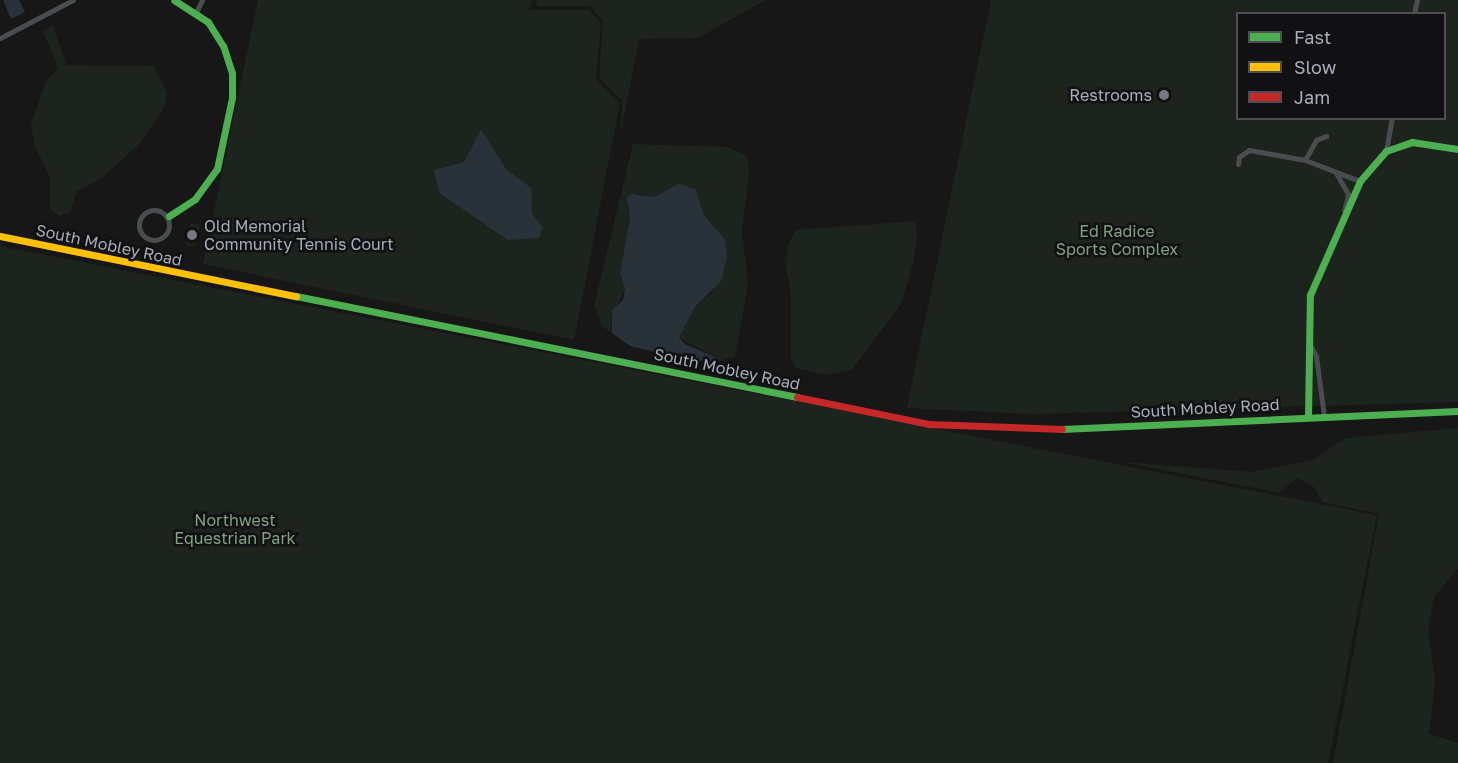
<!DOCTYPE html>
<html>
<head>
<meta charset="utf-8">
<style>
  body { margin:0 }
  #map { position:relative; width:1458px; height:763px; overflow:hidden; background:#171717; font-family:"Golos Text",sans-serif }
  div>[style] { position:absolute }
  .green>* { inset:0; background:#1d241e }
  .water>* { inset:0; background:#2a3239 }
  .street>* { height:5px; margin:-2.5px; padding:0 2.5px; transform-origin:2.5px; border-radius:2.5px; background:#4b4c50 }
  .street>.ring { margin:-2.5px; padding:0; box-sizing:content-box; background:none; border:5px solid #4b4c50; border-radius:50% }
  .fast>* { height:7px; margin:-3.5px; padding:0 3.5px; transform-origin:3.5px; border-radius:3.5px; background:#4caf50 }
  .slow>* { height:7px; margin:-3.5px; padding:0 3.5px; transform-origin:3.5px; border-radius:3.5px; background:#ffc107 }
  .jam>* { height:7px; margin:-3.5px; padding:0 3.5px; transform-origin:3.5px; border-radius:3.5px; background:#c62828 }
  .dots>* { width:16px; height:16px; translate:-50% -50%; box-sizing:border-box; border:3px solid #111113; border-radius:50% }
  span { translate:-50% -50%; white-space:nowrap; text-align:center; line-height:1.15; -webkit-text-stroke:5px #111113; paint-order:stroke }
  .poi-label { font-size:16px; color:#a8adb8 }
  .right { translate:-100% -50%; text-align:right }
  .left { translate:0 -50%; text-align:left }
  .park-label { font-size:16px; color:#7fa381 }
  .street-label { font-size:16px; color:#a8adb8 }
  .legend { position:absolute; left:1236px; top:12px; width:210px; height:108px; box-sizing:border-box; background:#111113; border:2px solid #4d4f55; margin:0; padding:8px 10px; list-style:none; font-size:18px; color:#a8adb8 }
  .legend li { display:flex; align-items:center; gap:12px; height:30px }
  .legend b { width:30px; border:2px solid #4d4f55 }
</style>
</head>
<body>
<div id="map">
  <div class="green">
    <div style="clip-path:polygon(evenodd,258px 0,532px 0,529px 10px,589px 10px,601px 23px,596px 79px,620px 103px,574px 340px,203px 264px,258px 0,481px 129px,506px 169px,530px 188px,532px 213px,542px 228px,508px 240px,439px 193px,434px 170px,464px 162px,481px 129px)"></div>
    <div style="clip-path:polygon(537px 0,765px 0,698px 38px,639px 39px,621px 131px,622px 101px,599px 78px,603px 21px,590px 6px,536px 6px)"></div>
    <div style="clip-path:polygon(evenodd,991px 0,1458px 0,1458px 402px,1034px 414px,907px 408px,991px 0,1238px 14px,1444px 14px,1444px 118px,1238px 118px,1238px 14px)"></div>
    <div style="clip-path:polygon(53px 25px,66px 65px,154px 66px,167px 93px,163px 110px,138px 145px,102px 178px,77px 191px,70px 213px,59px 216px,50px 209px,50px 177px,34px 144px,31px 123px,47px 80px,58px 68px,43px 31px)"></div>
    <div style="clip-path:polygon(633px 144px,727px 147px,747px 156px,749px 175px,742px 231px,748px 284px,735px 357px,722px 360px,679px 338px,695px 307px,712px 293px,727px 257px,725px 239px,704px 215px,696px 190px,680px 183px,654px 197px,637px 194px,627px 207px,630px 219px,620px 273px,625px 290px,611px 317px,612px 333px,602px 326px,594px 306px)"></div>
    <div style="clip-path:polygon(915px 221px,917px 236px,913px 264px,901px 304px,852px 369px,827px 375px,796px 368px,791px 359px,791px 291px,786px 270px,787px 248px,795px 230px)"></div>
    <div style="clip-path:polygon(190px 223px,200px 225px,195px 247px,185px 245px)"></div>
    <div style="clip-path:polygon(0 246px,1377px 515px,1328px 763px,0 763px)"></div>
    <div style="clip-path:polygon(1458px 428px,1458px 568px,1434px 597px,1428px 630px,1435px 679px,1429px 734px,1458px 743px,1458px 763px,1333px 763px,1379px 514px,1323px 502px,1314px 487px,1297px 478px,1279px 493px,1122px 462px,1252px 472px,1313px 460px,1345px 438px)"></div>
  </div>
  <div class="water">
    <div style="clip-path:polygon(3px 0,19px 0,25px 12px,11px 19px)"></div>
    <div style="clip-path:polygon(481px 129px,506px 169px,531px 188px,532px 213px,543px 228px,539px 238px,508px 240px,439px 193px,434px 170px,464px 162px)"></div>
    <div style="clip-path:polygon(680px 183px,696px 190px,704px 215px,725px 239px,727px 257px,721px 281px,695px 307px,679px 338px,685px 344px,722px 360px,708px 362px,663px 354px,630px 346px,612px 333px,612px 310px,623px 300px,625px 290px,620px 273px,630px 219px,627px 197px,632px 194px,654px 197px)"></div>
  </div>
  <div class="street">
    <div style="left:195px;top:14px;width:16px;rotate:-63deg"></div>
    <div style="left:1414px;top:14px;width:14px;rotate:-78deg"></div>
    <div style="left:0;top:38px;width:82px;rotate:-27.5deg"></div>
    <div style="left:1386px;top:151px;width:34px;rotate:-80deg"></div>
    <div style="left:1305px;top:160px;width:23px;rotate:-61deg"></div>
    <div style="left:1316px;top:140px;width:11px;rotate:-22deg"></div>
    <div style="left:1238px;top:164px;width:7px;rotate:-82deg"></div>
    <div style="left:1239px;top:157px;width:12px;rotate:-35deg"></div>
    <div style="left:1249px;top:150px;width:57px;rotate:10.1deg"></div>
    <div style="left:1305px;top:160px;width:59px;rotate:20.9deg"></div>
    <div style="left:1336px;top:173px;width:24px;rotate:60deg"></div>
    <div style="left:1348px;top:194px;width:17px;rotate:103deg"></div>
    <div class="ring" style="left:139px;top:210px;width:25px;height:25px"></div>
    <div style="left:1310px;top:345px;width:13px;rotate:61deg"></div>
    <div style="left:1316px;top:356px;width:61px;rotate:82.4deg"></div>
  </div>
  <div class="fast">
    <div style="left:169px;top:216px;width:31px;rotate:-33deg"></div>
    <div style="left:195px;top:199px;width:37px;rotate:-54deg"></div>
    <div style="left:217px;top:169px;width:73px;rotate:-78.1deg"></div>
    <div style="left:232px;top:98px;width:25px;rotate:-90deg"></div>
    <div style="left:232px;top:73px;width:28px;rotate:-108deg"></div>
    <div style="left:223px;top:46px;width:28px;rotate:-122deg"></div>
    <div style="left:208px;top:22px;width:40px;rotate:-147.1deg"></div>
    <div style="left:296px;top:296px;width:511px;rotate:11.4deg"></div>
    <div style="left:1308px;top:417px;width:122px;rotate:-89.1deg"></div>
    <div style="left:1310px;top:295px;width:124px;rotate:-66.3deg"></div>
    <div style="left:1360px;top:181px;width:40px;rotate:-49deg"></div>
    <div style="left:1386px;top:151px;width:28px;rotate:-19deg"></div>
    <div style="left:1412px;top:142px;width:47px;rotate:8.7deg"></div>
    <div style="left:1062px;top:429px;width:396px;rotate:-2.6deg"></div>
  </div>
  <div class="slow">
    <div style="left:0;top:236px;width:302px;rotate:11.5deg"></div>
  </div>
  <div class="jam">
    <div style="left:797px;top:397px;width:134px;rotate:11.6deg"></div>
    <div style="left:928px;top:424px;width:134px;rotate:2.1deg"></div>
  </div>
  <div class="dots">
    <div style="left:1164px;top:95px;background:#757880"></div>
    <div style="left:192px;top:235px;background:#757880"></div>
  </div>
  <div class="poi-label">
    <span class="right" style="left:1152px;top:95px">Restrooms</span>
    <span class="left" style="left:204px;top:235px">Old Memorial<br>Community Tennis Court</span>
  </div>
  <div class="park-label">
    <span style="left:1117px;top:240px">Ed Radice<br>Sports Complex</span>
    <span style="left:235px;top:529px">Northwest<br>Equestrian Park</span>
  </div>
  <div class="street-label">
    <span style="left:109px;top:245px;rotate:12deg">South Mobley Road</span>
    <span style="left:727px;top:369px;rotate:12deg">South Mobley Road</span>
    <span style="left:1205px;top:408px;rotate:-3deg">South Mobley Road</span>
  </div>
  <ul class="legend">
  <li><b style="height:8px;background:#4caf50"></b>Fast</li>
  <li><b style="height:8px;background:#ffc107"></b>Slow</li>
  <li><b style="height:8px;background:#c62828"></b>Jam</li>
  </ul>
</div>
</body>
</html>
